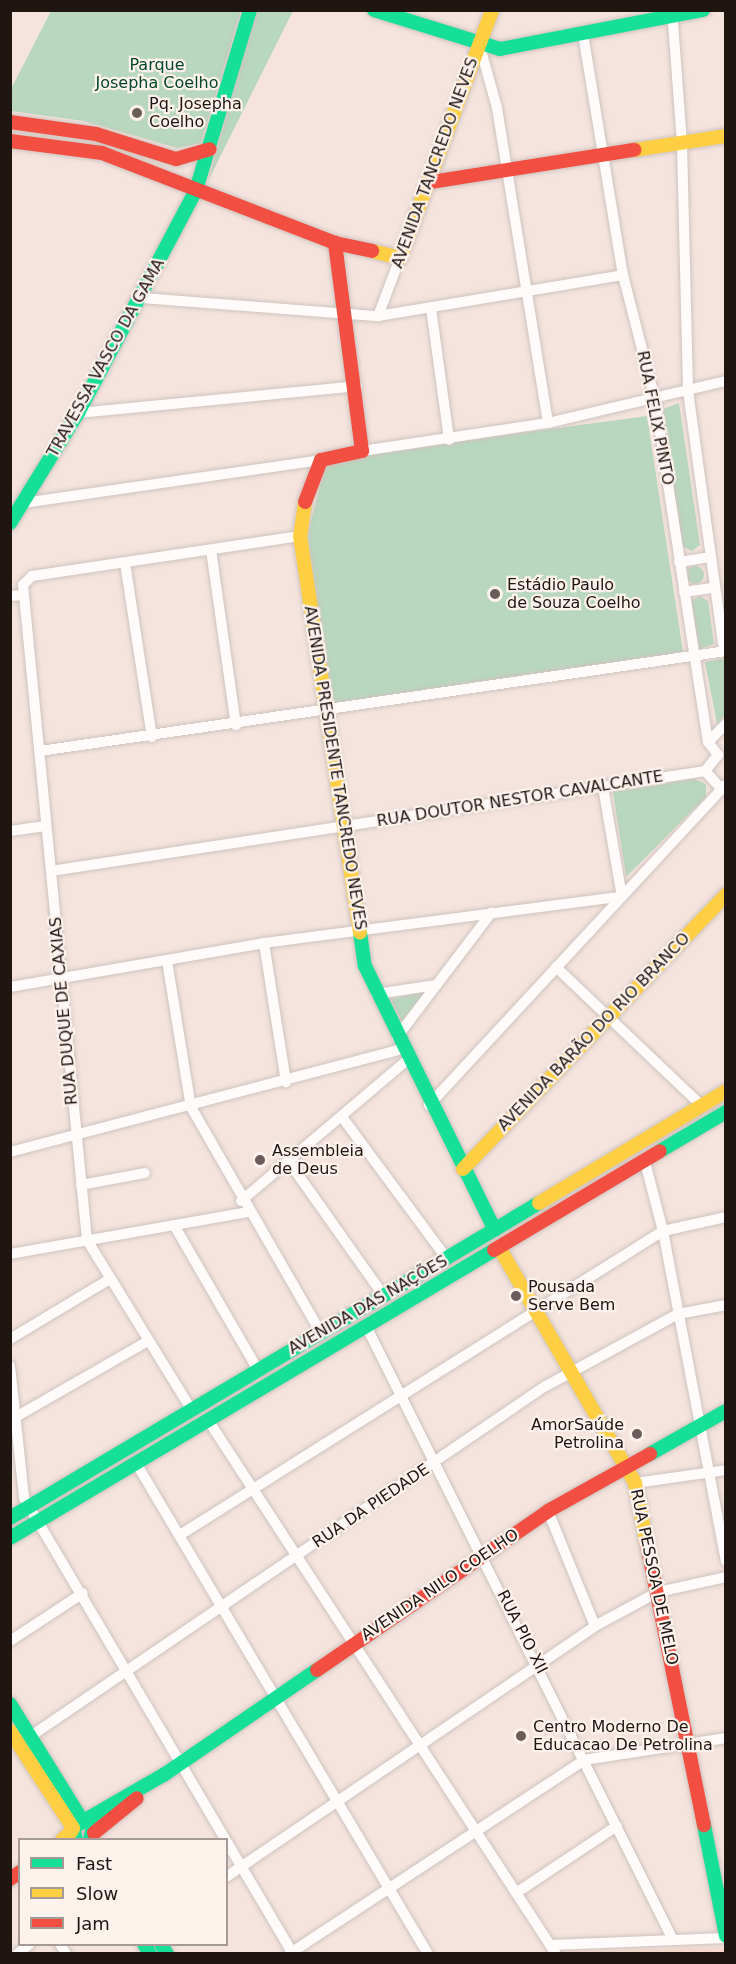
<!DOCTYPE html>
<html>
<head>
<meta charset="utf-8">
<style>
  body { margin:0 }
  #map { position:relative; width:736px; height:1964px; overflow:hidden; background:#f5e4de; font-family:"DejaVu Sans",sans-serif }
  div>[style] { position:absolute }
  .built>* { inset:0; background:#f6dacf }
  .green>* { inset:0; background:#b8d7be }
  .round { border-radius:50% }
  .roads { filter:drop-shadow(0 0 2px #cfc3be) drop-shadow(0 0 2px #cfc3be) }
  .street>* { height:10px; margin:-5px; padding:0 5px; transform-origin:5px; border-radius:5px; background:#fefbfa }
  .fast>* { height:14px; margin:-7px; padding:0 7px; transform-origin:7px; border-radius:7px; background:#16e098 }
  .slow>* { height:14px; margin:-7px; padding:0 7px; transform-origin:7px; border-radius:7px; background:#ffcf43 }
  .jam>* { height:14px; margin:-7px; padding:0 7px; transform-origin:7px; border-radius:7px; background:#f24e42 }
  .dots>* { width:16px; height:16px; translate:-50% -50%; box-sizing:border-box; border:3px solid #fef2ed; border-radius:50% }
  span { translate:-50% -50%; white-space:nowrap; text-align:center; line-height:1.15; -webkit-text-stroke:4.5px #fef2ed; paint-order:stroke }
  .park-label { font-size:16px; color:#014728 }
  .poi-label { font-size:16px; color:#1f1511 }
  .left { translate:0 -50%; text-align:left }
  .right { translate:-100% -50%; text-align:right }
  .street-label { font-size:16px; color:#1f1511 }
  .frame { position:absolute; inset:0; border:12px solid #1f1511; pointer-events:none }
  .legend { position:absolute; left:18px; top:1838px; width:210px; height:108px; box-sizing:border-box; background:#fef2ed; border:2px solid #a59a95; margin:0; padding:8px 10px; list-style:none; font-size:18px; color:#1f1511 }
  .legend li { display:flex; align-items:center; gap:12px; height:30px }
  .legend b { width:30px; border:2px solid #a59a95 }
</style>
</head>
<body>
<div id="map">
  <div class="built">
    <div style="clip-path:polygon(724px 1947px,725px 1953px,567px 1953px,569px 1951px)"></div>
  </div>
  <div class="green">
    <div style="clip-path:polygon(51px 11px,241px 11px,201px 143px,177px 148px,84px 121px,11px 111px,11px 89px)"></div>
    <div style="clip-path:polygon(256px 11px,293px 11px,208px 181px)"></div>
    <div style="clip-path:polygon(679px 403px,700px 545px,692px 551px,682px 546px,663px 409px)"></div>
    <div style="clip-path:polygon(647px 416px,683px 652px,333px 703px,307px 536px,327px 459px)"></div>
    <div class="round" style="left:686px;top:566px;width:18px;height:18px"></div>
    <div style="clip-path:polygon(700px 596px,708px 601px,714px 644px,699px 649px,690px 601px)"></div>
    <div style="clip-path:polygon(725px 658px,725px 715px,717px 724px,705px 662px)"></div>
    <div style="clip-path:polygon(694px 779px,706px 784px,706px 797px,626px 877px,613px 792px)"></div>
    <div style="clip-path:polygon(433px 990px,403px 1024px,390px 999px)"></div>
  </div>
  <div class="roads">
    <div class="street">
      <div style="left:672px;top:10px;width:133px;rotate:85.7deg"></div>
      <div style="left:682px;top:143px;width:248px;rotate:88.6deg"></div>
      <div style="left:688px;top:391px;width:262px;rotate:82.1deg"></div>
      <div style="left:583px;top:34px;width:244px;rotate:80.6deg"></div>
      <div style="left:623px;top:275px;width:129px;rotate:75.6deg"></div>
      <div style="left:655px;top:400px;width:346px;rotate:81.2deg"></div>
      <div style="left:708px;top:742px;width:16px;rotate:52deg"></div>
      <div style="left:718px;top:755px;width:21px;rotate:129deg"></div>
      <div style="left:705px;top:771px;width:23px;rotate:47deg"></div>
      <div style="left:479px;top:43px;width:67px;rotate:74.5deg"></div>
      <div style="left:497px;top:108px;width:319px;rotate:80.8deg"></div>
      <div style="left:142px;top:298px;width:237px;rotate:4.4deg"></div>
      <div style="left:378px;top:316px;width:248px;rotate:-9.5deg"></div>
      <div style="left:431px;top:308px;width:133px;rotate:82.2deg"></div>
      <div style="left:378px;top:316px;width:62px;rotate:-69.2deg"></div>
      <div style="left:78px;top:413px;width:280px;rotate:-5.5deg"></div>
      <div style="left:362px;top:451px;width:188px;rotate:-8.6deg"></div>
      <div style="left:548px;top:423px;width:183px;rotate:-13.3deg"></div>
      <div style="left:23px;top:503px;width:301px;rotate:-8.2deg"></div>
      <div style="left:211px;top:550px;width:177px;rotate:81.9deg"></div>
      <div style="left:679px;top:562px;width:31px;rotate:-9deg"></div>
      <div style="left:125px;top:563px;width:176px;rotate:81.2deg"></div>
      <div style="left:684px;top:592px;width:30px;rotate:-8deg"></div>
      <div style="left:10px;top:596px;width:13px;rotate:-4deg"></div>
      <div style="left:708px;top:742px;width:25px;rotate:-45deg"></div>
      <div style="left:40px;top:751px;width:693px;rotate:-8.29deg"></div>
      <div style="left:603px;top:787px;width:106px;rotate:80.2deg"></div>
      <div style="left:10px;top:831px;width:36px;rotate:-8deg"></div>
      <div style="left:51px;top:871px;width:662px;rotate:-8.69deg"></div>
      <div style="left:264px;top:943px;width:141px;rotate:81deg"></div>
      <div style="left:167px;top:961px;width:148px;rotate:80.7deg"></div>
      <div style="left:191px;top:1107px;width:261px;rotate:60.1deg"></div>
      <div style="left:556px;top:967px;width:202px;rotate:43.6deg"></div>
      <div style="left:10px;top:987px;width:258px;rotate:-9.8deg"></div>
      <div style="left:264px;top:943px;width:355px;rotate:-7.4deg"></div>
      <div style="left:376px;top:994px;width:61px;rotate:-8.5deg"></div>
      <div style="left:397px;top:1037px;width:156px;rotate:-52.8deg"></div>
      <div style="left:429px;top:1105px;width:436px;rotate:-47.2deg"></div>
      <div style="left:342px;top:1117px;width:177px;rotate:53.5deg"></div>
      <div style="left:10px;top:1152px;width:405px;rotate:-14.7deg"></div>
      <div style="left:289px;top:1162px;width:164px;rotate:54.7deg"></div>
      <div style="left:645px;top:1162px;width:71px;rotate:75.4deg"></div>
      <div style="left:663px;top:1231px;width:336px;rotate:79.2deg"></div>
      <div style="left:81px;top:1185px;width:65px;rotate:-10.6deg"></div>
      <div style="left:241px;top:1201px;width:218px;rotate:-40.3deg"></div>
      <div style="left:174px;top:1225px;width:168px;rotate:59.9deg"></div>
      <div style="left:10px;top:1254px;width:242px;rotate:-10deg"></div>
      <div style="left:366px;top:1326px;width:686px;rotate:63.43deg"></div>
      <div style="left:10px;top:1339px;width:117px;rotate:-31deg"></div>
      <div style="left:10px;top:1366px;width:133px;rotate:83.9deg"></div>
      <div style="left:24px;top:1498px;width:529px;rotate:59.46deg"></div>
      <div style="left:191px;top:1409px;width:198px;rotate:-121.6deg"></div>
      <div style="left:87px;top:1240px;width:658px;rotate:-95.58deg"></div>
      <div style="left:23px;top:585px;width:13px;rotate:-45deg"></div>
      <div style="left:32px;top:576px;width:271px;rotate:-8.5deg"></div>
      <div style="left:14px;top:1418px;width:152px;rotate:-29.9deg"></div>
      <div style="left:208px;top:1420px;width:637px;rotate:56.91deg"></div>
      <div style="left:136px;top:1463px;width:571px;rotate:59.26deg"></div>
      <div style="left:635px;top:1483px;width:92px;rotate:-8.1deg"></div>
      <div style="left:548px;top:1511px;width:124px;rotate:67.8deg"></div>
      <div style="left:183px;top:1533px;width:567px;rotate:-32.18deg"></div>
      <div style="left:663px;top:1231px;width:65px;rotate:-12.5deg"></div>
      <div style="left:10px;top:1641px;width:87px;rotate:-33.3deg"></div>
      <div style="left:31px;top:1736px;width:620px;rotate:-34.23deg"></div>
      <div style="left:544px;top:1387px;width:153px;rotate:-28.6deg"></div>
      <div style="left:678px;top:1314px;width:49px;rotate:-10.6deg"></div>
      <div style="left:226px;top:1877px;width:446px;rotate:-34.2deg"></div>
      <div style="left:595px;top:1626px;width:72px;rotate:-28.4deg"></div>
      <div style="left:658px;top:1592px;width:70px;rotate:-12.4deg"></div>
      <div style="left:516px;top:1893px;width:121px;rotate:-33.6deg"></div>
      <div style="left:60px;top:1944px;width:12px;rotate:59deg"></div>
      <div style="left:551px;top:1945px;width:175px;rotate:-2.3deg"></div>
      <div style="left:17px;top:1954px;width:16px;rotate:-38deg"></div>
      <div style="left:289px;top:1954px;width:353px;rotate:-33.3deg"></div>
      <div style="left:584px;top:1760px;width:144px;rotate:-8.8deg"></div>
    </div>
    <div class="fast">
      <div style="left:374px;top:10px;width:132px;rotate:17.2deg"></div>
      <div style="left:500px;top:49px;width:207px;rotate:-10.9deg"></div>
      <div style="left:10px;top:523px;width:129px;rotate:-58.3deg"></div>
      <div style="left:78px;top:413px;width:252px;rotate:-62.1deg"></div>
      <div style="left:196px;top:190px;width:188px;rotate:-73.3deg"></div>
      <div style="left:360px;top:932px;width:34px;rotate:82deg"></div>
      <div style="left:365px;top:966px;width:294px;rotate:63.8deg"></div>
      <div style="left:660px;top:1151px;width:77px;rotate:-30.6deg"></div>
      <div style="left:650px;top:1454px;width:87px;rotate:-29.5deg"></div>
      <div style="left:10px;top:1518px;width:616px;rotate:-30.77deg"></div>
      <div style="left:10px;top:1538px;width:563px;rotate:-30.75deg"></div>
      <div style="left:10px;top:1704px;width:137px;rotate:58.2deg"></div>
      <div style="left:85px;top:1820px;width:92px;rotate:-29.9deg"></div>
      <div style="left:165px;top:1774px;width:184px;rotate:-34.4deg"></div>
      <div style="left:704px;top:1825px;width:113px;rotate:78.8deg"></div>
      <div style="left:76px;top:1840px;width:12px;rotate:-104deg"></div>
      <div style="left:73px;top:1828px;width:14px;rotate:-34deg"></div>
      <div style="left:85px;top:1820px;width:11px;rotate:41deg"></div>
      <div style="left:93px;top:1827px;width:13px;rotate:103deg"></div>
      <div style="left:144px;top:1944px;width:12px;rotate:59deg"></div>
      <div style="left:161px;top:1944px;width:12px;rotate:59deg"></div>
    </div>
    <div class="slow">
      <div style="left:634px;top:150px;width:93px;rotate:-8.7deg"></div>
      <div style="left:372px;top:251px;width:29px;rotate:14deg"></div>
      <div style="left:400px;top:258px;width:265px;rotate:-69.6deg"></div>
      <div style="left:305px;top:502px;width:34px;rotate:98deg"></div>
      <div style="left:300px;top:536px;width:401px;rotate:81.4deg"></div>
      <div style="left:463px;top:1169px;width:380px;rotate:-46.2deg"></div>
      <div style="left:539px;top:1203px;width:218px;rotate:-30.9deg"></div>
      <div style="left:500px;top:1249px;width:270px;rotate:60deg"></div>
      <div style="left:635px;top:1483px;width:63px;rotate:79deg"></div>
      <div style="left:10px;top:1731px;width:116px;rotate:57deg"></div>
      <div style="left:62px;top:1840px;width:13px;rotate:-42deg"></div>
    </div>
    <div class="jam">
      <div style="left:10px;top:122px;width:87px;rotate:7.9deg"></div>
      <div style="left:96px;top:134px;width:84px;rotate:17.4deg"></div>
      <div style="left:176px;top:159px;width:35px;rotate:-16deg"></div>
      <div style="left:10px;top:141px;width:93px;rotate:7.4deg"></div>
      <div style="left:102px;top:153px;width:250px;rotate:21.1deg"></div>
      <div style="left:335px;top:243px;width:38px;rotate:12deg"></div>
      <div style="left:431px;top:182px;width:206px;rotate:-9deg"></div>
      <div style="left:305px;top:502px;width:45px;rotate:-69.1deg"></div>
      <div style="left:321px;top:460px;width:42px;rotate:-12.4deg"></div>
      <div style="left:362px;top:451px;width:210px;rotate:-97.4deg"></div>
      <div style="left:494px;top:1250px;width:193px;rotate:-30.8deg"></div>
      <div style="left:647px;top:1545px;width:286px;rotate:78.5deg"></div>
      <div style="left:317px;top:1670px;width:280px;rotate:-34.5deg"></div>
      <div style="left:548px;top:1511px;width:117px;rotate:-29.2deg"></div>
      <div style="left:94px;top:1833px;width:55px;rotate:-39.1deg"></div>
      <div style="left:10px;top:1879px;width:12px;rotate:-35deg"></div>
    </div>
  </div>
  <div class="dots">
    <div style="left:137px;top:113px;background:#6a5d59"></div>
    <div style="left:495px;top:594px;background:#6a5d59"></div>
    <div style="left:260px;top:1160px;background:#6a5d59"></div>
    <div style="left:516px;top:1296px;background:#6a5d59"></div>
    <div style="left:637px;top:1434px;background:#6a5d59"></div>
    <div style="left:521px;top:1736px;background:#6a5d59"></div>
  </div>
  <div class="park-label">
    <span style="left:157px;top:74px">Parque<br>Josepha Coelho</span>
  </div>
  <div class="poi-label">
    <span class="left" style="left:149px;top:113px">Pq. Josepha<br>Coelho</span>
    <span class="left" style="left:507px;top:594px">Estádio Paulo<br>de Souza Coelho</span>
    <span class="left" style="left:272px;top:1160px">Assembleia<br>de Deus</span>
    <span class="left" style="left:528px;top:1296px">Pousada<br>Serve Bem</span>
    <span class="right" style="left:624px;top:1434px">AmorSaúde<br>Petrolina</span>
    <span class="left" style="left:533px;top:1736px">Centro Moderno De<br>Educacao De Petrolina</span>
  </div>
  <div class="street-label">
    <span style="left:435px;top:163px;rotate:-70deg">AVENIDA TANCREDO NEVES</span>
    <span style="left:106px;top:358px;rotate:-61deg">TRAVESSA VASCO DA GAMA</span>
    <span style="left:655px;top:418px;rotate:79deg">RUA FELIX PINTO</span>
    <span style="left:335px;top:768px;rotate:81deg">AVENIDA PRESIDENTE TANCREDO NEVES</span>
    <span style="left:520px;top:799px;rotate:-9deg">RUA DOUTOR NESTOR CAVALCANTE</span>
    <span style="left:64px;top:1011px;rotate:-95deg">RUA DUQUE DE CAXIAS</span>
    <span style="left:594px;top:1032px;rotate:-46deg">AVENIDA BARÃO DO RIO BRANCO</span>
    <span style="left:368px;top:1305px;rotate:-30deg">AVENIDA DAS NAÇÕES</span>
    <span style="left:371px;top:1506px;rotate:-34deg">RUA DA PIEDADE</span>
    <span style="left:654px;top:1577px;rotate:78deg">RUA PESSOA DE MELO</span>
    <span style="left:440px;top:1585px;rotate:-34deg">AVENIDA NILO COELHO</span>
    <span style="left:522px;top:1632px;rotate:63deg">RUA PIO XII</span>
  </div>
  <div class="frame"></div>
  <ul class="legend">
  <li><b style="height:8px;background:#16e098"></b>Fast</li>
  <li><b style="height:8px;background:#ffcf43"></b>Slow</li>
  <li><b style="height:8px;background:#f24e42"></b>Jam</li>
  </ul>
</div>
</body>
</html>
